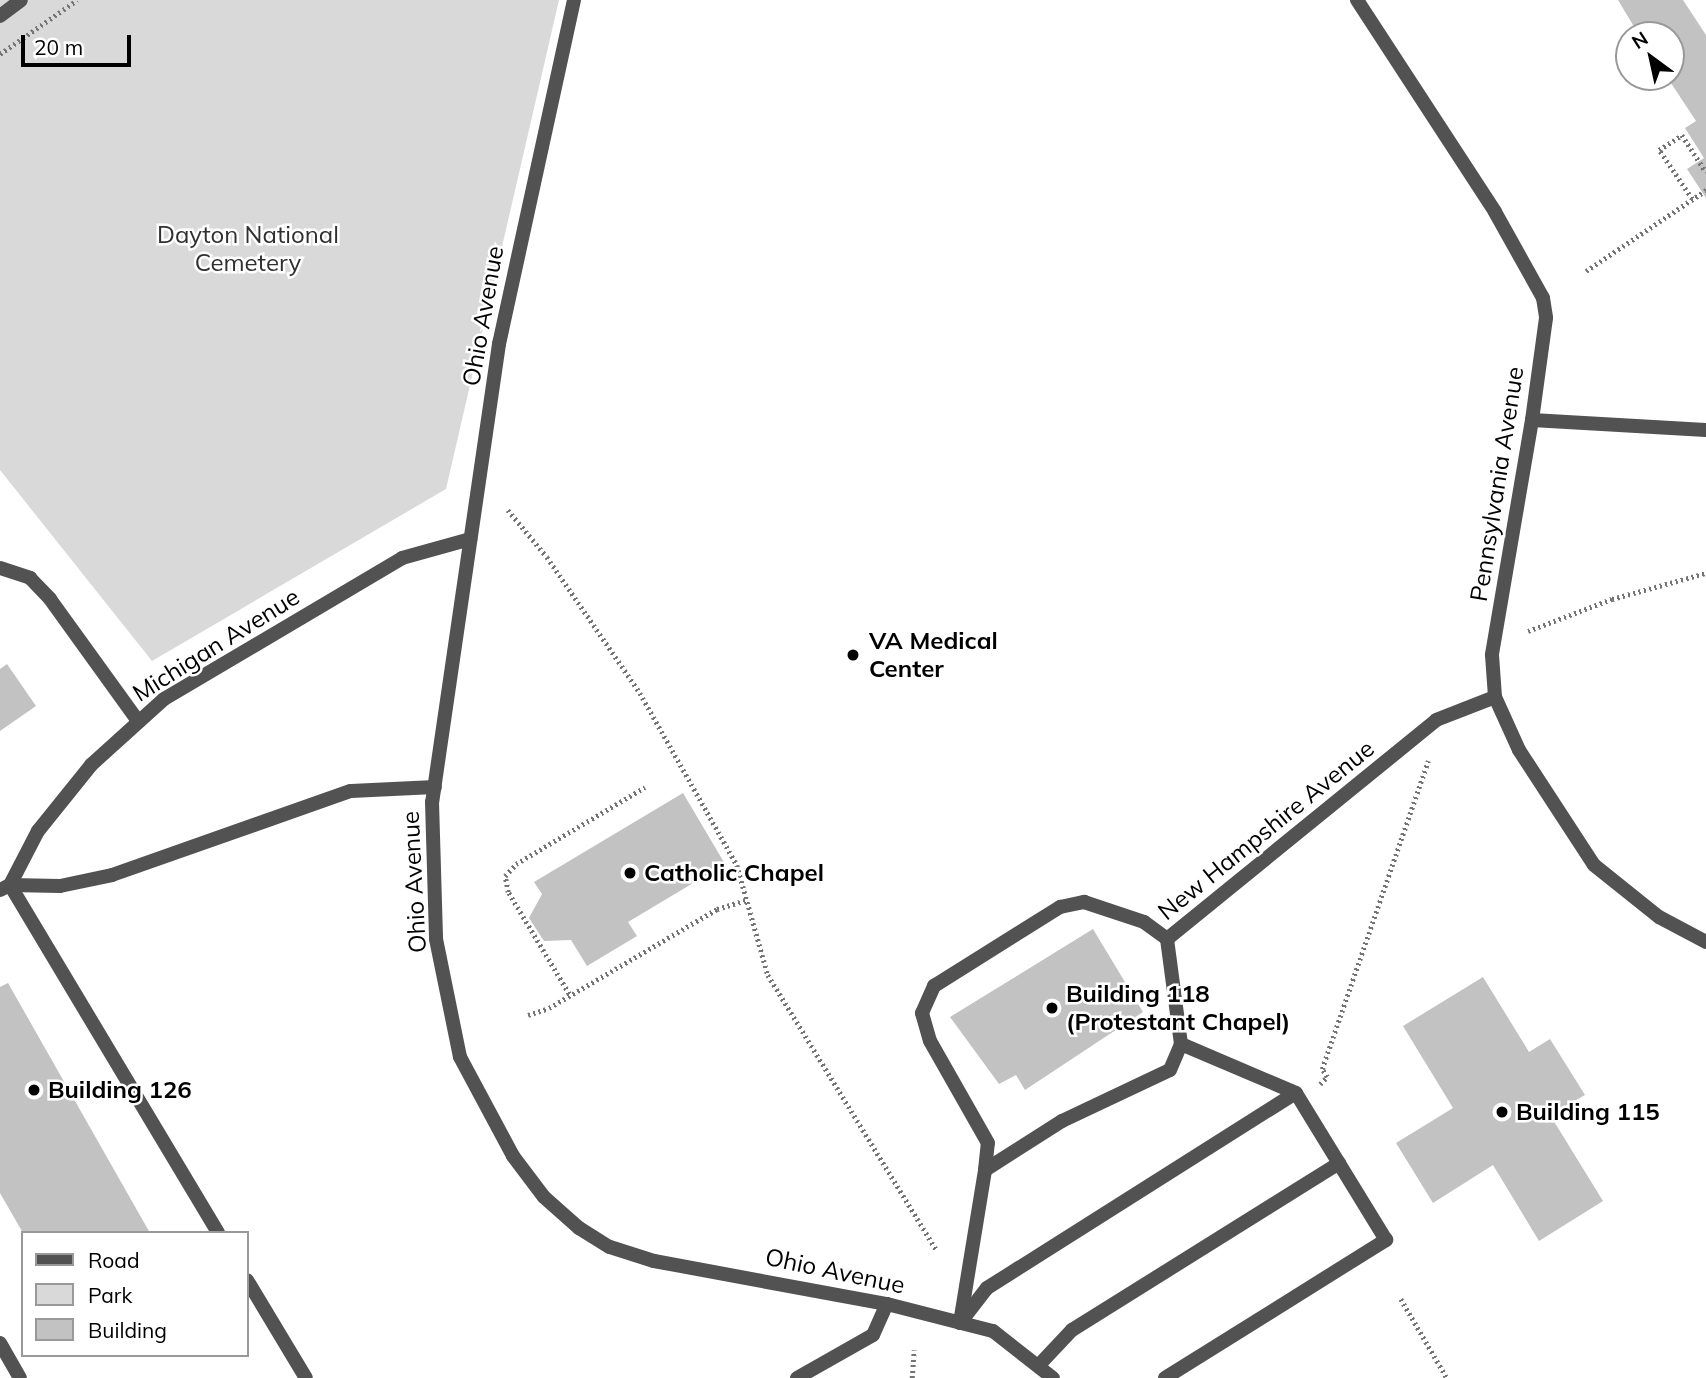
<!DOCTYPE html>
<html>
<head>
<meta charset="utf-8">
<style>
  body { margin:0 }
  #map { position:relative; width:1706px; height:1378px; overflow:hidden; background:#fff; font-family:Mulish,sans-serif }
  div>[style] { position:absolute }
  .green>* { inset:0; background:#d9d9d9 }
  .building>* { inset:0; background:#c2c2c2 }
  .path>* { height:4.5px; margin-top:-2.25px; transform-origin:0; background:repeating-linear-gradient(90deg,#747474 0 2px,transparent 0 5.5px) }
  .lane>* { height:14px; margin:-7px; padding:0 7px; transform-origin:7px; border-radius:7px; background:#525252 }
  .street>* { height:14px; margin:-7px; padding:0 7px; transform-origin:7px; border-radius:7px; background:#525252 }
  .dots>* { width:19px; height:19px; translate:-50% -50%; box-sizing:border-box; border:4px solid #fff; border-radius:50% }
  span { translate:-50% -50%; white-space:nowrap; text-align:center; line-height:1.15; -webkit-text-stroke:5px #fff; paint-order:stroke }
  .park-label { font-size:24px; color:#303030 }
  .street-label { font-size:24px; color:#000 }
  .poi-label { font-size:24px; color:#000; font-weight:700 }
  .left { translate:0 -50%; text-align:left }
  .legend { position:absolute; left:21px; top:1231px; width:228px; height:126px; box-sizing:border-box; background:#fff; border:2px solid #999; margin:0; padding:9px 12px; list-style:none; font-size:21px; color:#000 }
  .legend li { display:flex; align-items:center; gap:14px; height:35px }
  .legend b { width:35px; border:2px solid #999 }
  .north { position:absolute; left:1615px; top:21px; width:70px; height:70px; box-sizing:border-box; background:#fff; border:2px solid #999; border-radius:50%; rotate:327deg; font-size:19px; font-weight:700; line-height:28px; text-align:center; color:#000 }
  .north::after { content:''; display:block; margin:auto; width:24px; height:32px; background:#000; clip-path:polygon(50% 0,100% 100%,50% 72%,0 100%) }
  .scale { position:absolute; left:21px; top:35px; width:110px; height:32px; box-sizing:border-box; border:4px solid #000; border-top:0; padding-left:9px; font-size:21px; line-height:24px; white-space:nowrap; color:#000; -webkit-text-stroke:5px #fff; paint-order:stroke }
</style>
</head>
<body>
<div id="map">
  <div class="green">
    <div style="clip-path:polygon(0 0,559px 0,446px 489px,152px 661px,0 470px)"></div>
  </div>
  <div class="building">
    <div style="clip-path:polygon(1618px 0,1683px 0,1706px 35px,1706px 198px,1687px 169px,1704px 158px,1685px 128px,1696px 121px,1667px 77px,1671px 77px,1671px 35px,1639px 35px)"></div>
    <div style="clip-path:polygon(7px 664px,36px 706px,0 731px,0 669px)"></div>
    <div style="clip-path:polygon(683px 793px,725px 864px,628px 922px,637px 936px,587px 966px,571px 940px,544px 941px,529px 918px,542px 894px,534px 882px)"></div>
    <div style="clip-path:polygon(1093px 929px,1143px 1012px,1025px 1090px,1016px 1075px,999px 1084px,950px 1017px)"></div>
    <div style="clip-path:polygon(1483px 977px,1529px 1052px,1550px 1039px,1585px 1095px,1550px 1115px,1603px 1201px,1539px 1241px,1493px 1165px,1433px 1203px,1396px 1143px,1453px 1108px,1403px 1026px)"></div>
    <div style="clip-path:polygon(8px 983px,150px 1233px,23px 1233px,0 1193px,0 987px)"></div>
  </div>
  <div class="path">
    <div style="left:0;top:54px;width:94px;rotate:-35deg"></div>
    <div style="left:1692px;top:199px;width:59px;rotate:-124deg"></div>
    <div style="left:1659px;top:150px;width:27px;rotate:-33deg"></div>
    <div style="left:1682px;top:135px;width:44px;rotate:57deg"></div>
    <div style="left:1586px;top:271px;width:145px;rotate:-34deg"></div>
    <div style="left:508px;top:510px;width:61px;rotate:50.3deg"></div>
    <div style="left:547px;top:557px;width:165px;rotate:55.6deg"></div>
    <div style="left:640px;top:693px;width:197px;rotate:60.6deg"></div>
    <div style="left:737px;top:865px;width:114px;rotate:74.3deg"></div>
    <div style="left:768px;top:975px;width:324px;rotate:58.5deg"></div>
    <div style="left:1528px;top:631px;width:90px;rotate:-20.9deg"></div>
    <div style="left:1612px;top:599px;width:98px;rotate:-15.5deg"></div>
    <div style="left:569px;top:994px;width:119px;rotate:-120.9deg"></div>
    <div style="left:508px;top:892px;width:16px;rotate:-101deg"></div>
    <div style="left:505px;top:876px;width:16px;rotate:-47deg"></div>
    <div style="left:516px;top:864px;width:150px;rotate:-30.8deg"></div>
    <div style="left:528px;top:1015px;width:22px;rotate:-18deg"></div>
    <div style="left:549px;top:1008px;width:195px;rotate:-30.5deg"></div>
    <div style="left:717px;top:909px;width:31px;rotate:-17deg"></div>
    <div style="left:1320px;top:1084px;width:10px;rotate:-45deg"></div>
    <div style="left:1327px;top:1077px;width:9px;rotate:-122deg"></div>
    <div style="left:1322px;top:1069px;width:326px;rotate:-71deg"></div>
    <div style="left:1401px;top:1299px;width:91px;rotate:59.8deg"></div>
    <div style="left:912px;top:1378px;width:28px;rotate:-86deg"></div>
  </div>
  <div class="lane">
    <div style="left:0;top:16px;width:26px;rotate:-37deg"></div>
    <div style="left:0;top:568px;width:32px;rotate:18deg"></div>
    <div style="left:30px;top:578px;width:29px;rotate:46deg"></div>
    <div style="left:50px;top:599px;width:150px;rotate:54.2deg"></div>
    <div style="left:10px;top:885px;width:405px;rotate:59.1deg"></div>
    <div style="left:985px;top:1170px;width:27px;rotate:-84deg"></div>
    <div style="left:988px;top:1143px;width:117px;rotate:-119.6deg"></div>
    <div style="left:930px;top:1041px;width:29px;rotate:-106deg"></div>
    <div style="left:922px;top:1013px;width:30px;rotate:-66deg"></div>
    <div style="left:934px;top:986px;width:149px;rotate:-32.1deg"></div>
    <div style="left:1060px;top:907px;width:25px;rotate:-12deg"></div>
    <div style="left:1084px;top:902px;width:63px;rotate:18.4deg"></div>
    <div style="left:1144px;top:922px;width:29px;rotate:36deg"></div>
    <div style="left:247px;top:1280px;width:114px;rotate:59deg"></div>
    <div style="left:960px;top:1323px;width:44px;rotate:-52.4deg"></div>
    <div style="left:987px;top:1288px;width:365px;rotate:-32.3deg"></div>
    <div style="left:1039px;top:1365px;width:48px;rotate:-46.7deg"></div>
    <div style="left:1072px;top:1330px;width:315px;rotate:-32deg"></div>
    <div style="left:1165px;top:1378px;width:261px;rotate:-32deg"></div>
    <div style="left:1386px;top:1240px;width:172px;rotate:-121.5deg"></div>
    <div style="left:1296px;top:1093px;width:125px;rotate:-156.9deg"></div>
  </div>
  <div class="street">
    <div style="left:574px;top:0;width:352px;rotate:102.3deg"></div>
    <div style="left:499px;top:344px;width:463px;rotate:98.3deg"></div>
    <div style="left:432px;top:802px;width:137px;rotate:88.3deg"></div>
    <div style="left:436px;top:939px;width:120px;rotate:78.5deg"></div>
    <div style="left:460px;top:1057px;width:112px;rotate:61.8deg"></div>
    <div style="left:513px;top:1156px;width:51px;rotate:52.9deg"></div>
    <div style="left:544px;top:1197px;width:47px;rotate:41.5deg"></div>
    <div style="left:579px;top:1228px;width:36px;rotate:32deg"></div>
    <div style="left:610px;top:1247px;width:46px;rotate:17.7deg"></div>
    <div style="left:654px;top:1261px;width:237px;rotate:10.5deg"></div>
    <div style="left:887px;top:1304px;width:109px;rotate:14.3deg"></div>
    <div style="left:993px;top:1331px;width:76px;rotate:38.1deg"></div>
    <div style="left:1357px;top:0;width:253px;rotate:56.9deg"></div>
    <div style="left:1495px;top:212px;width:98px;rotate:60.8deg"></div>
    <div style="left:1543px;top:298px;width:20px;rotate:81deg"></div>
    <div style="left:1546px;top:318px;width:103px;rotate:97.8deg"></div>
    <div style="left:1532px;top:420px;width:238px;rotate:99.7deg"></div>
    <div style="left:1492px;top:655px;width:42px;rotate:85.9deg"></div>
    <div style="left:1495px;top:697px;width:58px;rotate:65.6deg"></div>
    <div style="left:1519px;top:750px;width:137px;rotate:56.9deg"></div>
    <div style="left:1594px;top:865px;width:83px;rotate:38.7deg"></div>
    <div style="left:1659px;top:917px;width:53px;rotate:28deg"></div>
    <div style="left:1532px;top:420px;width:174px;rotate:3.3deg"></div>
    <div style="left:10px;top:885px;width:61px;rotate:-62.6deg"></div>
    <div style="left:38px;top:831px;width:85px;rotate:-51.2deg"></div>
    <div style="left:91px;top:765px;width:98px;rotate:-42.1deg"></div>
    <div style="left:164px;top:699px;width:277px;rotate:-30.6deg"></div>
    <div style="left:402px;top:558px;width:71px;rotate:-15.6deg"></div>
    <div style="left:0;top:890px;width:11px;rotate:-27deg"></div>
    <div style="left:10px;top:885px;width:50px;rotate:1.1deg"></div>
    <div style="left:60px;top:886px;width:53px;rotate:-11.9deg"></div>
    <div style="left:112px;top:875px;width:253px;rotate:-19.4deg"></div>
    <div style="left:351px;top:791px;width:84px;rotate:-2.7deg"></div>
    <div style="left:960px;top:1323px;width:155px;rotate:-80.7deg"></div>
    <div style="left:985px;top:1170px;width:91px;rotate:-32.5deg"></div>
    <div style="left:1062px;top:1121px;width:119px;rotate:-25.3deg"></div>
    <div style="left:1170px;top:1070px;width:28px;rotate:-67deg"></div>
    <div style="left:1181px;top:1044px;width:106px;rotate:-97.6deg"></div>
    <div style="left:1167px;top:939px;width:347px;rotate:-39.1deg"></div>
    <div style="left:1436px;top:720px;width:63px;rotate:-21.3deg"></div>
    <div style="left:0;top:1343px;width:40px;rotate:60.3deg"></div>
    <div style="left:797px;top:1378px;width:87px;rotate:-29.5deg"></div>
    <div style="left:873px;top:1335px;width:34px;rotate:-66deg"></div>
  </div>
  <div class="dots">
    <div style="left:853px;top:655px;background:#000"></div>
    <div style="left:630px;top:873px;background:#000"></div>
    <div style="left:1052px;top:1008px;background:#000"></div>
    <div style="left:34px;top:1090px;background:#000"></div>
    <div style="left:1502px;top:1112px;background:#000"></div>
  </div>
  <div class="park-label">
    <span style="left:248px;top:249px">Dayton National<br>Cemetery</span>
  </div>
  <div class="street-label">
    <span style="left:483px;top:316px;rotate:-80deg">Ohio Avenue</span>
    <span style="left:1497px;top:484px;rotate:-81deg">Pennsylvania Avenue</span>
    <span style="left:216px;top:645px;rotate:-32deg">Michigan Avenue</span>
    <span style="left:1266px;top:830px;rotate:-39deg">New Hampshire Avenue</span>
    <span style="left:414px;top:882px;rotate:-93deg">Ohio Avenue</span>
    <span style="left:835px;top:1271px;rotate:12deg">Ohio Avenue</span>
  </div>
  <div class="poi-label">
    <span class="left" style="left:869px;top:655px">VA Medical<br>Center</span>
    <span class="left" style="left:644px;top:873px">Catholic Chapel</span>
    <span class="left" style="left:1066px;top:1008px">Building 118<br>(Protestant Chapel)</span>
    <span class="left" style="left:48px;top:1090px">Building 126</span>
    <span class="left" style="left:1516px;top:1112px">Building 115</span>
  </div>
  <ul class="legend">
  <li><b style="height:9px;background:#525252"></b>Road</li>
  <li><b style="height:19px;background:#d9d9d9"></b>Park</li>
  <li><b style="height:19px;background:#c2c2c2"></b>Building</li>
  </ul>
  <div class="north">N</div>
  <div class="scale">20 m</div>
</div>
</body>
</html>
